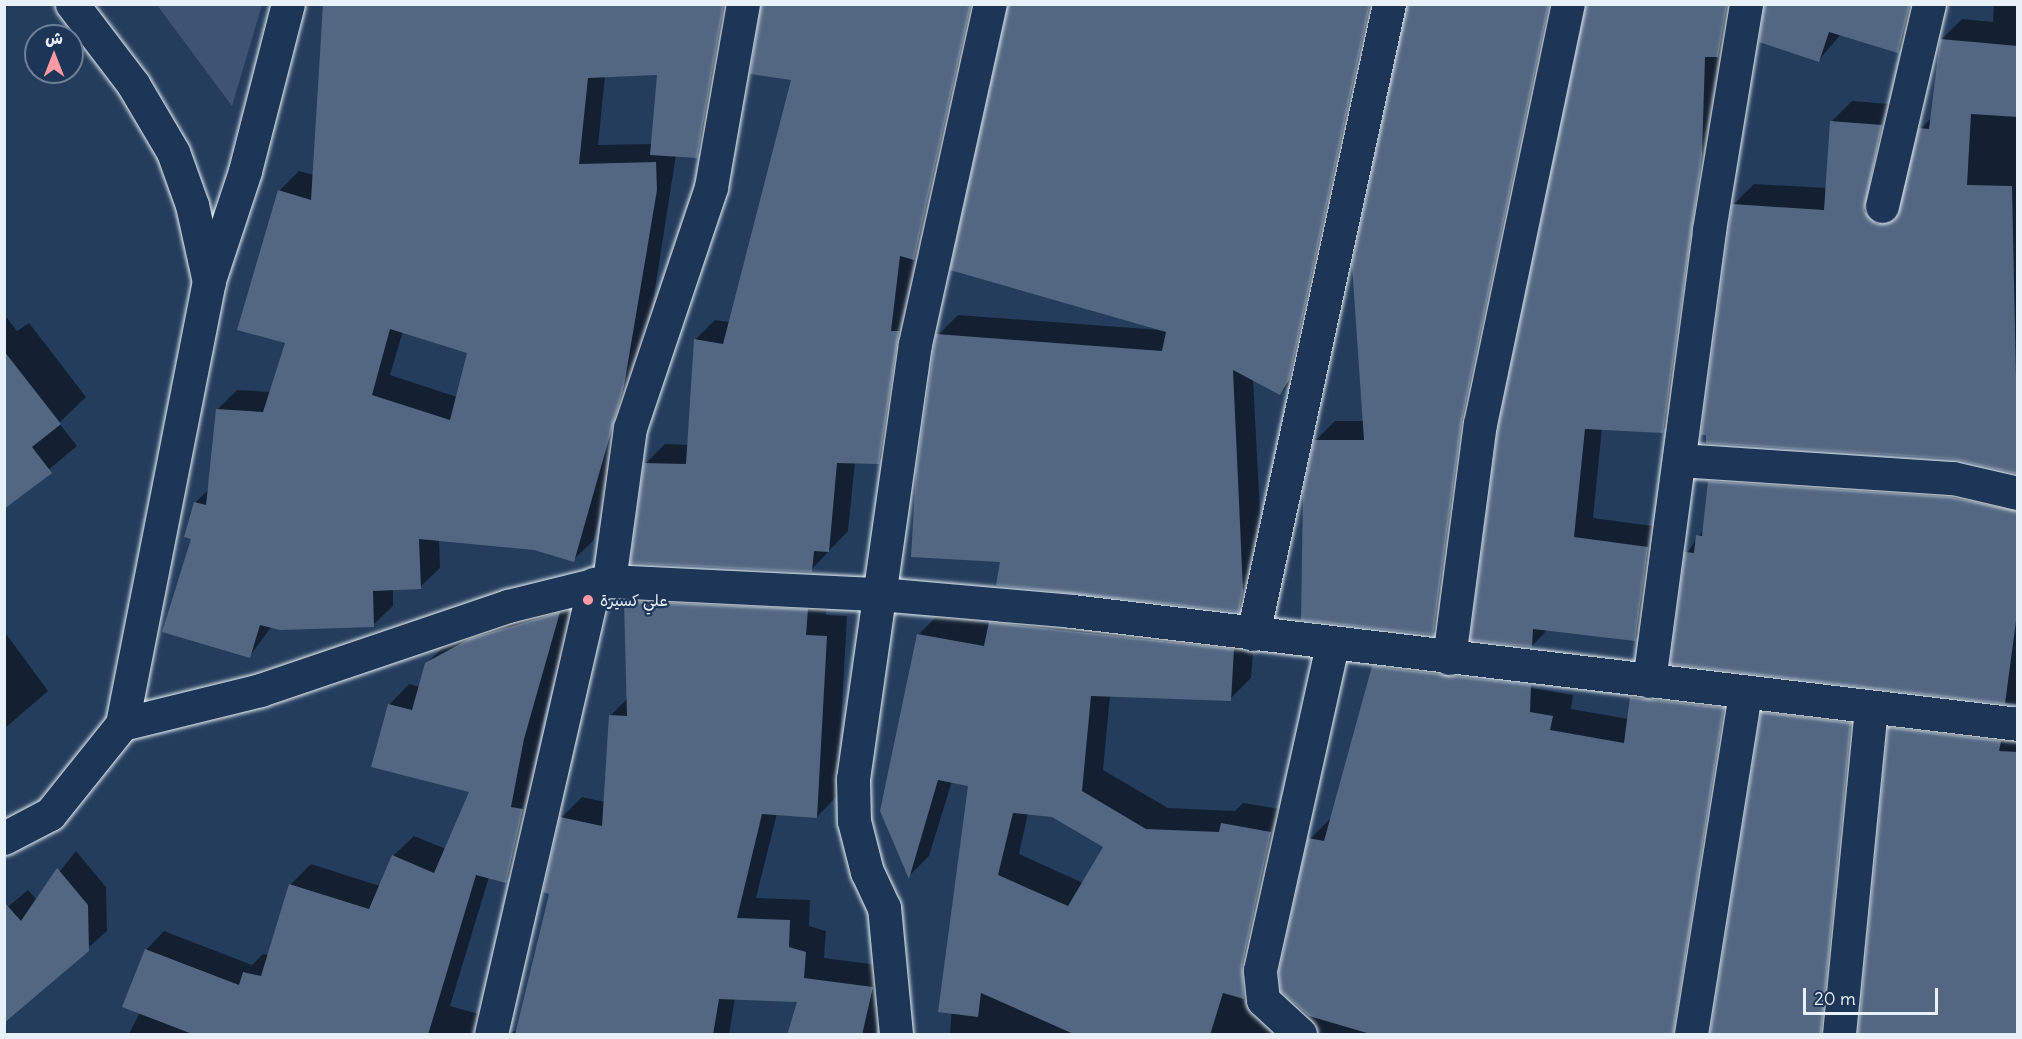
<!DOCTYPE html>
<html>
<head>
<meta charset="utf-8">
<style>
  body { margin:0 }
  #map { position:relative; width:2022px; height:1039px; overflow:hidden; background:#253d5d; font-family:Delius,"Playpen Sans Arabic",sans-serif }
  div>[style] { position:absolute }
  .green>* { inset:0; background:#3e5472 }
  .shadow>* { inset:0; background:#0007 }
  .building>* { inset:0; background:#536782 }
  .roads { filter:drop-shadow(0 0 2px #e8f1f8) drop-shadow(0 0 2px #e8f1f8) }
  .street>* { height:33px; margin:-16.5px; padding:0 16.5px; transform-origin:16.5px; border-radius:16.5px; background:#1d3557 }
  .dots>* { width:16px; height:16px; translate:-50% -50%; box-sizing:border-box; border:3px solid #1d3557; border-radius:50% }
  span { translate:-50% -50%; white-space:nowrap; text-align:center; line-height:1.15; -webkit-text-stroke:4.5px #1d3557; paint-order:stroke }
  .poi-label { font-size:16px; color:#e8f1f8 }
  .left { translate:0 -50%; text-align:left }
  .frame { position:absolute; inset:0; border:6px solid #e8f1f8; pointer-events:none }
  .north { position:absolute; left:24px; top:24px; width:60px; height:60px; box-sizing:border-box; background:#1d3557; border:2px solid #6e8097; border-radius:50%; rotate:0deg; font-size:16px; font-weight:700; line-height:24px; text-align:center; color:#e8f1f8 }
  .north::after { content:''; display:block; margin:auto; width:21px; height:27px; background:#ff9aa2; clip-path:polygon(50% 0,100% 100%,50% 72%,0 100%) }
  .scale { position:absolute; left:1803px; top:988px; width:135px; height:27px; box-sizing:border-box; border:3px solid #e8f1f8; border-top:0; padding-left:8px; font-size:18px; line-height:21px; white-space:nowrap; color:#e8f1f8; -webkit-text-stroke:4px #1d3557; paint-order:stroke }
</style>
</head>
<body>
<div id="map">
  <div class="green">
    <div style="clip-path:polygon(157px 5px,262px 5px,232px 106px)"></div>
  </div>
  <div class="shadow">
    <div style="clip-path:polygon(evenodd,325px 4px,739px 4px,716px 137px,696px 156px,676px 155px,643px 366px,593px 541px,573px 560px,535px 548px,439px 539px,440px 568px,420px 587px,393px 588px,393px 606px,373px 625px,272px 626px,249px 657px,193px 538px,195px 503px,209px 489px,217px 410px,237px 390px,271px 392px,287px 342px,279px 191px,299px 171px,314px 175px,325px 4px,659px 74px,653px 144px,598px 145px,605px 76px,659px 74px,325px 4px,403px 331px,469px 352px,457px 397px,390px 375px,403px 331px)"></div>
    <div style="clip-path:polygon(762px 4px,985px 4px,934px 239px,917px 256px,898px 442px,878px 462px,855px 462px,848px 531px,811px 570px,645px 464px,665px 444px,689px 445px,696px 339px,715px 320px,730px 322px,793px 79px)"></div>
    <div style="clip-path:polygon(1009px 4px,1384px 4px,1300px 374px,1280px 394px,1253px 379px,1263px 569px,1258px 591px,1238px 610px,1002px 560px,938px 335px,958px 315px,1160px 330px)"></div>
    <div style="clip-path:polygon(1408px 4px,1564px 4px,1452px 614px,1433px 634px,1315px 441px,1335px 421px,1364px 421px)"></div>
    <div style="clip-path:polygon(1587px 4px,1743px 4px,1682px 412px,1662px 431px,1602px 428px,1593px 518px,1667px 528px,1655px 620px,1635px 639px,1548px 629px,1532px 646px,1472px 638px)"></div>
    <div style="clip-path:polygon(1765px 4px,1924px 4px,1918px 32px,1898px 52px,1841px 34px,1819px 60px)"></div>
    <div style="clip-path:polygon(1994px 4px,2018px 4px,2018px 472px,1734px 204px,1754px 184px,1827px 188px,1831px 122px,1852px 101px,1901px 105px,1899px 205px,1921px 129px,1931px 118px,1942px 39px,1962px 19px,1993px 22px)"></div>
    <div style="clip-path:polygon(4px 314px,17px 331px,29px 323px,86px 397px,59px 423px,77px 446px,4px 507px)"></div>
    <div style="clip-path:polygon(1730px 461px,2018px 487px,2018px 704px,1672px 662px,1687px 553px,1704px 529px,1710px 481px)"></div>
    <div style="clip-path:polygon(646px 581px,828px 589px,826px 615px,847px 616px,837px 796px,817px 817px,777px 813px,756px 898px,810px 900px,809px 926px,826px 931px,824px 958px,893px 967px,876px 1034px,789px 1034px,799px 1001px,735px 998px,729px 1034px,328px 1034px,290px 885px,311px 864px,380px 886px,393px 856px,414px 836px,446px 849px,472px 791px,389px 705px,409px 684px,420px 687px,426px 664px,447px 643px,579px 593px,544px 717px,531px 786px,526px 861px,506px 881px,489px 877px,450px 1006px,494px 1018px,507px 1032px,518px 1031px,551px 893px,561px 818px,582px 797px,605px 802px,610px 716px,629px 697px,626px 601px)"></div>
    <div style="clip-path:polygon(evenodd,1011px 602px,1255px 629px,1251px 678px,1230px 699px,1110px 696px,1103px 770px,1168px 808px,1235px 811px,1243px 803px,1292px 811px,1271px 993px,1319px 1032px,1282px 990px,1310px 839px,1331px 818px,1368px 685px,1389px 663px,1573px 695px,1571px 709px,1629px 719px,1631px 697px,1653px 676px,1744px 687px,1679px 1034px,950px 1034px,969px 785px,952px 781px,929px 856px,909px 876px,882px 811px,919px 634px,940px 613px,991px 622px,1011px 602px,1028px 813px,1052px 815px,1105px 847px,1083px 883px,1019px 854px,1028px 813px)"></div>
    <div style="clip-path:polygon(4px 631px,48px 691px,4px 729px)"></div>
    <div style="clip-path:polygon(1783px 692px,1871px 703px,1848px 1029px,1859px 1033px,1889px 728px,1910px 707px,2018px 720px,2018px 1034px,1741px 1034px,1762px 713px)"></div>
    <div style="clip-path:polygon(76px 851px,106px 887px,107px 931px,4px 1022px,4px 910px,28px 890px,37px 900px)"></div>
    <div style="clip-path:polygon(164px 931px,252px 965px,263px 954px,301px 962px,280px 1034px,129px 1034px,140px 1012px,146px 950px)"></div>
  </div>
  <div class="building">
    <div style="clip-path:polygon(evenodd,323px 4px,724px 4px,697px 158px,650px 155px,657px 75px,588px 78px,579px 164px,656px 162px,657px 190px,624px 386px,574px 562px,534px 550px,419px 539px,421px 589px,373px 591px,374px 627px,280px 630px,260px 625px,250px 658px,162px 632px,191px 539px,184px 537px,194px 502px,206px 505px,216px 409px,263px 412px,285px 343px,237px 330px,278px 190px,311px 200px,323px 4px,390px 329px,467px 353px,450px 420px,372px 395px,390px 329px)"></div>
    <div style="clip-path:polygon(761px 4px,971px 4px,914px 260px,900px 256px,891px 331px,899px 331px,879px 464px,837px 463px,829px 552px,814px 551px,812px 572px,630px 563px,644px 463px,686px 464px,694px 339px,723px 344px,791px 80px,750px 74px)"></div>
    <div style="clip-path:polygon(1008px 4px,1370px 4px,1289px 380px,1280px 395px,1233px 370px,1243px 590px,1239px 612px,996px 585px,1000px 562px,911px 557px,916px 472px,936px 334px,1162px 351px,1166px 332px,950px 270px)"></div>
    <div style="clip-path:polygon(1407px 4px,1549px 4px,1462px 420px,1433px 635px,1301px 620px,1303px 492px,1314px 440px,1364px 440px,1352px 265px)"></div>
    <div style="clip-path:polygon(1586px 4px,1727px 4px,1718px 57px,1705px 57px,1702px 155px,1663px 433px,1585px 429px,1574px 537px,1648px 547px,1635px 641px,1533px 629px,1532px 647px,1470px 640px,1498px 427px)"></div>
    <div style="clip-path:polygon(1764px 4px,1910px 4px,1898px 53px,1829px 32px,1819px 62px,1759px 42px)"></div>
    <div style="clip-path:polygon(1940px 39px,2018px 46px,2018px 117px,1971px 114px,1967px 185px,2012px 186px,2018px 474px,1954px 459px,1706px 443px,1706px 435px,1701px 435px,1732px 204px,1824px 210px,1830px 121px,1882px 125px,1864px 211px,1877px 224px,1895px 219px,1919px 128px,1929px 129px)"></div>
    <div style="clip-path:polygon(4px 351px,61px 424px,32px 447px,52px 473px,4px 509px)"></div>
    <div style="clip-path:polygon(1708px 481px,1950px 497px,2018px 511px,2018px 606px,2005px 704px,1670px 664px,1685px 552px,1694px 553px,1696px 535px,1702px 536px)"></div>
    <div style="clip-path:polygon(624px 601px,808px 609px,806px 635px,827px 636px,817px 818px,762px 814px,737px 918px,790px 920px,789px 947px,806px 952px,804px 978px,873px 987px,862px 1035px,787px 1035px,797px 1002px,719px 999px,713px 1035px,515px 1035px,549px 894px,543px 892px,560px 817px,602px 826px,609px 715px,627px 716px)"></div>
    <div style="clip-path:polygon(560px 612px,524px 739px,511px 807px,523px 809px,506px 883px,476px 875px,428px 1035px,195px 1035px,122px 1007px,145px 949px,239px 985px,243px 972px,261px 976px,289px 884px,369px 909px,392px 855px,434px 873px,469px 792px,371px 767px,388px 704px,412px 710px,425px 663px,469px 639px)"></div>
    <div style="clip-path:polygon(evenodd,989px 622px,1234px 649px,1231px 701px,1091px 696px,1082px 791px,1146px 829px,1219px 832px,1221px 823px,1271px 832px,1242px 966px,1244px 999px,1223px 993px,1210px 1035px,1076px 1035px,981px 993px,978px 1017px,938px 1012px,968px 786px,938px 780px,909px 879px,880px 811px,917px 634px,984px 646px,989px 622px,1013px 813px,1052px 817px,1103px 847px,1068px 906px,998px 875px,1013px 813px)"></div>
    <div style="clip-path:polygon(1372px 666px,1531px 685px,1530px 712px,1553px 716px,1550px 730px,1624px 743px,1630px 697px,1724px 708px,1673px 1035px,1374px 1035px,1309px 1016px,1281px 991px,1279px 971px,1308px 838px,1324px 841px)"></div>
    <div style="clip-path:polygon(1761px 712px,1851px 723px,1821px 1035px,1710px 1035px)"></div>
    <div style="clip-path:polygon(1888px 727px,2001px 741px,1999px 751px,2018px 752px,2018px 1035px,1858px 1035px)"></div>
    <div style="clip-path:polygon(57px 868px,88px 905px,89px 951px,4px 1023px,4px 902px,21px 921px)"></div>
  </div>
  <div class="roads">
    <div class="street">
      <div style="left:1882px;top:206px;width:207px;rotate:-76.9deg"></div>
      <div style="left:209px;top:280px;width:115px;rotate:-71.7deg"></div>
      <div style="left:245px;top:171px;width:172px;rotate:-75.6deg"></div>
      <div style="left:1679px;top:460px;width:275px;rotate:3.8deg"></div>
      <div style="left:1953px;top:478px;width:67px;rotate:13deg"></div>
      <div style="left:609px;top:581px;width:154px;rotate:-82.2deg"></div>
      <div style="left:630px;top:428px;width:254px;rotate:-71.4deg"></div>
      <div style="left:711px;top:187px;width:186px;rotate:-80.1deg"></div>
      <div style="left:1253px;top:634px;width:645px;rotate:-77.82deg"></div>
      <div style="left:1449px;top:658px;width:236px;rotate:-82.5deg"></div>
      <div style="left:1480px;top:424px;width:429px;rotate:-78.2deg"></div>
      <div style="left:1649px;top:681px;width:455px;rotate:-82.4deg"></div>
      <div style="left:1709px;top:230px;width:229px;rotate:-80.7deg"></div>
      <div style="left:122px;top:724px;width:142px;rotate:-13.8deg"></div>
      <div style="left:260px;top:690px;width:262px;rotate:-18.7deg"></div>
      <div style="left:508px;top:606px;width:104px;rotate:-13.9deg"></div>
      <div style="left:609px;top:581px;width:270px;rotate:2.8deg"></div>
      <div style="left:879px;top:594px;width:194px;rotate:5deg"></div>
      <div style="left:1072px;top:611px;width:953px;rotate:6.81deg"></div>
      <div style="left:4px;top:838px;width:52px;rotate:-27.6deg"></div>
      <div style="left:50px;top:814px;width:115px;rotate:-51.3deg"></div>
      <div style="left:122px;top:724px;width:450px;rotate:-78.9deg"></div>
      <div style="left:209px;top:282px;width:79px;rotate:-102.4deg"></div>
      <div style="left:192px;top:205px;width:56px;rotate:-109.7deg"></div>
      <div style="left:173px;top:152px;width:79px;rotate:-120.5deg"></div>
      <div style="left:133px;top:84px;width:101px;rotate:-127.3deg"></div>
      <div style="left:491px;top:1034px;width:462px;rotate:-77.1deg"></div>
      <div style="left:896px;top:1034px;width:127px;rotate:-95.4deg"></div>
      <div style="left:884px;top:908px;width:40px;rotate:-115deg"></div>
      <div style="left:867px;top:872px;width:53px;rotate:-104.3deg"></div>
      <div style="left:854px;top:821px;width:42px;rotate:-91.4deg"></div>
      <div style="left:853px;top:779px;width:439px;rotate:-81.9deg"></div>
      <div style="left:915px;top:344px;width:348px;rotate:-77.6deg"></div>
      <div style="left:1300px;top:1034px;width:50px;rotate:-137.4deg"></div>
      <div style="left:1263px;top:1000px;width:30px;rotate:-96deg"></div>
      <div style="left:1260px;top:970px;width:333px;rotate:-77.5deg"></div>
      <div style="left:1691px;top:1034px;width:345px;rotate:-81deg"></div>
      <div style="left:1839px;top:1034px;width:328px;rotate:-84.4deg"></div>
    </div>
  </div>
  <div class="dots">
    <div style="left:588px;top:600px;background:#ff9aa2"></div>
  </div>
  <div class="poi-label">
    <span class="left" style="left:600px;top:600px">علي كسيرة</span>
  </div>
  <div class="frame"></div>
  <div class="north">ش</div>
  <div class="scale">20 m</div>
</div>
</body>
</html>
